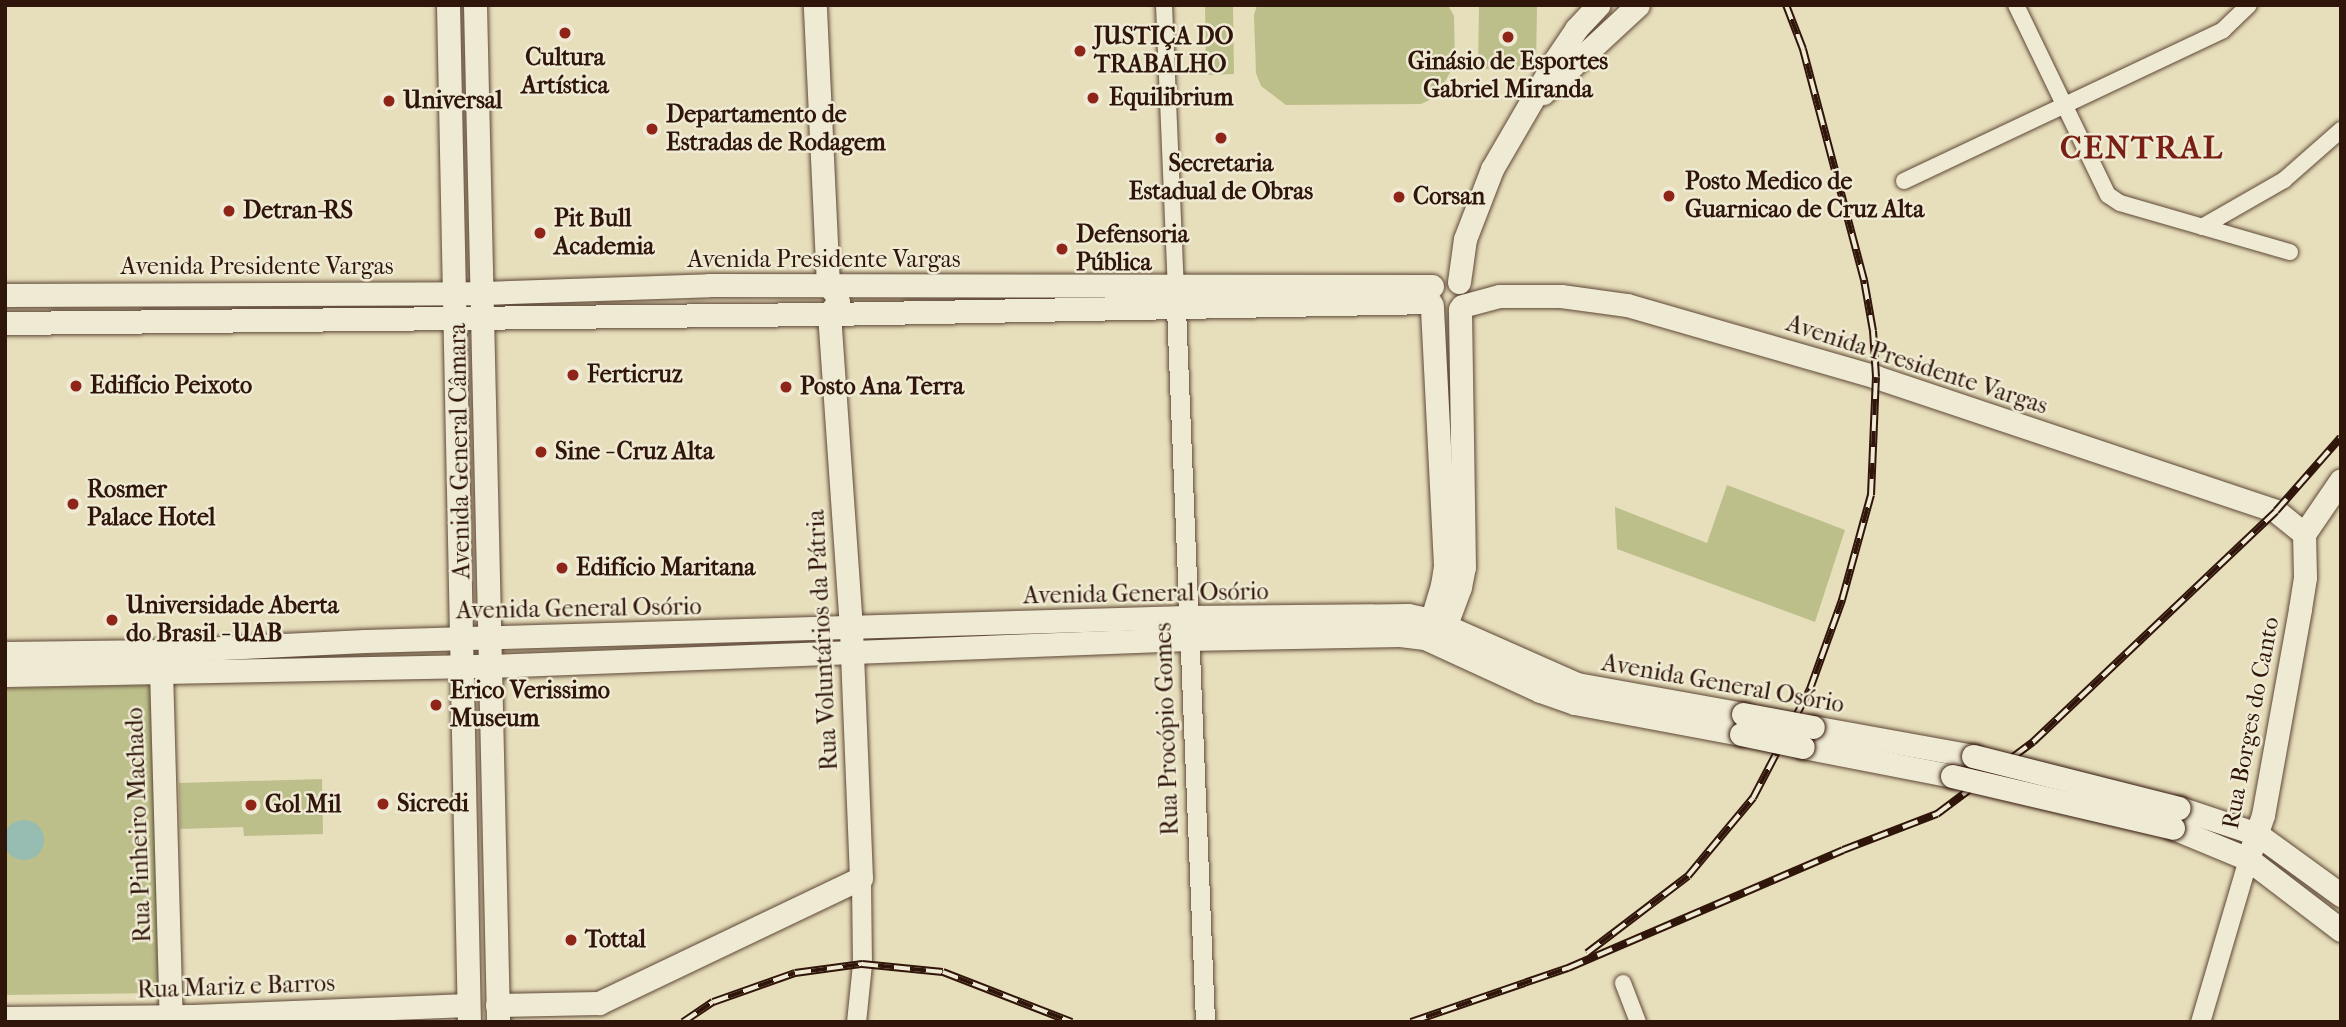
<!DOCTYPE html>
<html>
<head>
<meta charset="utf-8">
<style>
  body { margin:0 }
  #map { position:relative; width:2346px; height:1027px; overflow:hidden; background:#e7debb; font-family:"IM FELL French Canon",serif }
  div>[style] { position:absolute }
  .green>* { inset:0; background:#bdbf8b }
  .water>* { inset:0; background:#97bcb1 }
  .round { border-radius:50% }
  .roads { filter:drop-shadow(0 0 2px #5e4736) drop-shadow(0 0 2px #5e4736) }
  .minor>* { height:16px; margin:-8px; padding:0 8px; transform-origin:8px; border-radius:8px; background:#efead3 }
  .tertiary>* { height:19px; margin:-9.5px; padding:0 9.5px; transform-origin:9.5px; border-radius:9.5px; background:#efead3 }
  .secondary>* { height:23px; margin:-11.5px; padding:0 11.5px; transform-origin:11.5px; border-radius:11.5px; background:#efead3 }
  .rail>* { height:8px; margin-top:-4px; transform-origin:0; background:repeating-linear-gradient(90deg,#efead3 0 16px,#30150a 0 32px); box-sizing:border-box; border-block:2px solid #30150a }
  .bridges { filter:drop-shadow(0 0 2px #30150a) drop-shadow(0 0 2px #30150a) }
  .secondary-bridge>* { height:23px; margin:-11.5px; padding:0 11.5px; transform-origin:11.5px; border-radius:11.5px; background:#efead3 }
  .dots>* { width:19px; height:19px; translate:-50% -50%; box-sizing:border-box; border:4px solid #efead3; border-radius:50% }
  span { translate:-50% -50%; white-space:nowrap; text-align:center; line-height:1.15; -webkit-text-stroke:5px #efead3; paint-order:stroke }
  .poi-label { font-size:24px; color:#30150a; font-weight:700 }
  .left { translate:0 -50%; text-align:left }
  .street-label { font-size:24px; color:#30150a }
  .district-label { font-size:32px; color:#7a1f14; font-weight:700; letter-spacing:2px }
  .frame { position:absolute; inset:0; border:7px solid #30150a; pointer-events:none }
</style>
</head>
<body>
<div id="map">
  <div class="green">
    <div style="clip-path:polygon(1205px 5px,1233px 5px,1234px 74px,1206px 75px)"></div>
    <div style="clip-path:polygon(1257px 5px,1448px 5px,1454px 16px,1455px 64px,1436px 97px,1421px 104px,1286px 105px,1261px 86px,1256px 73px,1254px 15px)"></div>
    <div style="clip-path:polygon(1479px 5px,1537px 5px,1536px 70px,1478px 69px)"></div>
    <div style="clip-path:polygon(1727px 485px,1845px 530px,1815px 622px,1617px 549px,1615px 507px,1707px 543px)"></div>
    <div style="clip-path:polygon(156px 685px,162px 993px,5px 995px,5px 688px)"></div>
    <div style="clip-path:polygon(322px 779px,323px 834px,244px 836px,243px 827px,180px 829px,179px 783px)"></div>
  </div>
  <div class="water">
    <div class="round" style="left:4px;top:820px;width:40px;height:40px"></div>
  </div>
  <div class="roads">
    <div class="minor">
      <div style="left:1164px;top:5px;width:281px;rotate:87.6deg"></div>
      <div style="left:2016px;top:5px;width:211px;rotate:64.2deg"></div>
      <div style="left:2108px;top:195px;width:14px;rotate:34deg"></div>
      <div style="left:2120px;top:203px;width:177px;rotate:16.1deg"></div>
      <div style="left:1904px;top:181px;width:353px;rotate:-25.3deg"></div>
      <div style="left:2223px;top:30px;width:36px;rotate:-44deg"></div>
      <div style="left:2202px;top:227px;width:95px;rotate:-29.8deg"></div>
      <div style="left:2284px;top:180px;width:76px;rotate:-41.3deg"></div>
      <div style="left:1623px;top:983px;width:42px;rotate:69deg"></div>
    </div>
    <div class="tertiary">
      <div style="left:1185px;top:295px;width:16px;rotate:125deg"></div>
      <div style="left:1176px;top:308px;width:715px;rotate:87.67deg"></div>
      <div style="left:856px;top:1022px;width:58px;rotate:-84.1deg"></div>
      <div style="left:862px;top:964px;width:86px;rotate:-90.7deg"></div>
      <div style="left:2200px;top:1022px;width:170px;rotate:-73.6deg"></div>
    </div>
    <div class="secondary">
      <div style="left:448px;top:5px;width:1017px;rotate:88.82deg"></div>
      <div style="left:475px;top:5px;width:1017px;rotate:88.7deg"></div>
      <div style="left:1543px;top:93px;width:129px;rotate:-42.8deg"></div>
      <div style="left:1459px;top:282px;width:43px;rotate:-82.1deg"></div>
      <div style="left:1465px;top:239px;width:75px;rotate:-68.9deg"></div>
      <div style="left:1492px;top:169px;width:127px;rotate:-59.8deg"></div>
      <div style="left:1556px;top:59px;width:36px;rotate:-56deg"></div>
      <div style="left:1576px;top:29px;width:33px;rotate:-47deg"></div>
      <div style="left:5px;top:295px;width:479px;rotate:-0.2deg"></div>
      <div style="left:484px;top:293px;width:225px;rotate:-2deg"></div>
      <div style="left:709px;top:285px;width:723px;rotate:0.08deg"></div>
      <div style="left:1462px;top:306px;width:39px;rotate:-15deg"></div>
      <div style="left:1500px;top:296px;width:61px"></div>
      <div style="left:1561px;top:296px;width:67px;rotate:7.8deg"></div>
      <div style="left:1627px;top:305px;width:259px;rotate:16.1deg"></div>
      <div style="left:1876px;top:377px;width:422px;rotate:18.5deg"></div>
      <div style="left:2276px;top:511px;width:36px;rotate:39deg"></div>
      <div style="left:5px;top:323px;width:824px;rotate:-0.63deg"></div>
      <div style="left:829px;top:314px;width:601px;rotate:-1.14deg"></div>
      <div style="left:1428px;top:632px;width:49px;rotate:-73.4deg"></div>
      <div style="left:1442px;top:585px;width:20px;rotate:-81deg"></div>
      <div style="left:1445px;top:565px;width:260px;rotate:-92.9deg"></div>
      <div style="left:1441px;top:638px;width:54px;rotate:-69.6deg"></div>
      <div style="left:1460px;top:587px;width:20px;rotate:-79deg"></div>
      <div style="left:1464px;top:567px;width:258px;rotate:-90.9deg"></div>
      <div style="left:5px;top:653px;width:156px;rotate:-0.7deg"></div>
      <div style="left:161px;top:651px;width:204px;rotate:-2.8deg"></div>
      <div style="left:365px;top:641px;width:822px;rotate:-1.67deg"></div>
      <div style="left:1187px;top:617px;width:221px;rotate:-0.5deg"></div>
      <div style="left:1408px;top:615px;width:25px;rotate:12deg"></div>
      <div style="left:1432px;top:620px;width:158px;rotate:23.8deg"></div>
      <div style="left:1577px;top:684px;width:169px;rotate:10.2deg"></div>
      <div style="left:161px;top:670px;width:352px;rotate:88.4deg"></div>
      <div style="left:5px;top:675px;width:485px;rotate:-1.1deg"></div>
      <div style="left:490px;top:666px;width:698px;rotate:-2.22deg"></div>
      <div style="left:1187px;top:639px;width:213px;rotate:-1.1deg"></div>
      <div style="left:1400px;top:635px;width:25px;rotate:7deg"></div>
      <div style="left:1425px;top:638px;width:127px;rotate:24.7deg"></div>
      <div style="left:1540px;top:691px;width:37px;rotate:19deg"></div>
      <div style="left:1575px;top:703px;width:169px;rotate:10.6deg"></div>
      <div style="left:1813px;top:727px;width:163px;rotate:10.3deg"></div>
      <div style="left:1803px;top:747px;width:152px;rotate:11deg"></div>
      <div style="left:2179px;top:808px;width:82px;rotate:18.4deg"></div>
      <div style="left:2257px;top:834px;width:104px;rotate:36deg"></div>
      <div style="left:2173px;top:828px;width:81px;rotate:22.5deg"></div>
      <div style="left:2248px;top:859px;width:117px;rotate:37.4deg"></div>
      <div style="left:2248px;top:859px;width:46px;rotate:-71.2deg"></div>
      <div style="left:2263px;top:815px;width:209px;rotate:-79.8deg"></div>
      <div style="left:2300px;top:609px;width:32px;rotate:-81deg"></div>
      <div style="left:2305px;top:577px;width:43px;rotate:-91.3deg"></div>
      <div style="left:2304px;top:534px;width:65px;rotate:-55.6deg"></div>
      <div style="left:497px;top:1005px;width:102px;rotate:-1.1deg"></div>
      <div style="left:599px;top:1003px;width:290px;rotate:-25.5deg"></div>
      <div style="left:861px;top:878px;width:250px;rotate:-92.3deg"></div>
      <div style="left:851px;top:628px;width:315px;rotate:-94deg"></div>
      <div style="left:829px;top:314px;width:15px;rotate:-53deg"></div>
      <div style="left:838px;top:302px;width:8px;rotate:-104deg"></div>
      <div style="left:836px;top:294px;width:12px;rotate:-132deg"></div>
      <div style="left:828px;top:285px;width:280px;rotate:-92.7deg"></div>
      <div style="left:5px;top:1018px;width:188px;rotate:-0.6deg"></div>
      <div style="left:193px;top:1016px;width:275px;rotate:-2.3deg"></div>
    </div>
  </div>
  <div class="rail">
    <div style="left:1587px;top:953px;width:127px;rotate:-37.3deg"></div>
    <div style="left:1688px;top:876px;width:102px;rotate:-50.2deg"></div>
    <div style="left:1753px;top:798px;width:123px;rotate:-62.4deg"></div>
    <div style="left:1810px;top:689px;width:95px;rotate:-70.2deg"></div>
    <div style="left:1842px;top:600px;width:109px;rotate:-74.6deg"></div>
    <div style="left:1871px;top:495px;width:118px;rotate:-87.6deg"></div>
    <div style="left:1876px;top:377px;width:46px;rotate:-93.7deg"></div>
    <div style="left:1873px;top:331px;width:52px;rotate:-100deg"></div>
    <div style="left:1864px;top:280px;width:239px;rotate:-104.8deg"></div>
    <div style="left:1803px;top:49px;width:47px;rotate:-111.1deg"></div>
    <div style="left:683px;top:1022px;width:36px;rotate:-34deg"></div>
    <div style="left:713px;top:1002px;width:87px;rotate:-19.5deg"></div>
    <div style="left:795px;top:973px;width:68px;rotate:-7.7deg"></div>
    <div style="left:862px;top:964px;width:81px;rotate:5.6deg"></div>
    <div style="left:943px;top:972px;width:138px;rotate:21.2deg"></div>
    <div style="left:1411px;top:1022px;width:166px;rotate:-19deg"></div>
    <div style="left:1568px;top:968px;width:299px;rotate:-23.2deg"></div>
    <div style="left:1843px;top:850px;width:101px;rotate:-21deg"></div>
    <div style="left:1937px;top:814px;width:120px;rotate:-36.9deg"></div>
    <div style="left:2033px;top:742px;width:335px;rotate:-43.5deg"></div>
    <div style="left:2276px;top:511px;width:98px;rotate:-48.7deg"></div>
  </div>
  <div class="bridges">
    <div class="secondary-bridge">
      <div style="left:1743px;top:714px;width:71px;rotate:10.5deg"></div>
      <div style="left:1741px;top:734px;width:63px;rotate:11.8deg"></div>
      <div style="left:1973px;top:756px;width:212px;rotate:14.2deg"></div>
      <div style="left:1952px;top:776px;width:227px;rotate:13.2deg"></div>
    </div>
  </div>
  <div class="dots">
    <div style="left:565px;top:33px;background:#8f2418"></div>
    <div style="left:1508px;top:37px;background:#8f2418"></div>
    <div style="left:1080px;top:51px;background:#8f2418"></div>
    <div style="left:1093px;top:98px;background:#8f2418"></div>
    <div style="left:389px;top:101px;background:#8f2418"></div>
    <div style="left:652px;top:129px;background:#8f2418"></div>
    <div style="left:1221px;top:138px;background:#8f2418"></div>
    <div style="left:1669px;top:196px;background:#8f2418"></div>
    <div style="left:1399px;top:197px;background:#8f2418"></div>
    <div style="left:229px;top:211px;background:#8f2418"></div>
    <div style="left:540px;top:233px;background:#8f2418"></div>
    <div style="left:1062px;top:249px;background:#8f2418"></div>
    <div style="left:573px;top:375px;background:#8f2418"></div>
    <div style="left:76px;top:386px;background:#8f2418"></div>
    <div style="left:786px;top:387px;background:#8f2418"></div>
    <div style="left:541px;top:452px;background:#8f2418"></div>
    <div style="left:73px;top:504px;background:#8f2418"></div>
    <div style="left:562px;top:568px;background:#8f2418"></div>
    <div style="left:112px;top:620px;background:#8f2418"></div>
    <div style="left:436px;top:705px;background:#8f2418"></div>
    <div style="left:383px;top:804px;background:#8f2418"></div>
    <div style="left:251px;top:805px;background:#8f2418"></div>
    <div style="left:571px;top:940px;background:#8f2418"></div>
  </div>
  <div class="poi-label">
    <span class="left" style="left:1094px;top:51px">JUSTIÇA DO<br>TRABALHO</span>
    <span style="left:565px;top:72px">Cultura<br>Artística</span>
    <span style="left:1508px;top:76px">Ginásio de Esportes<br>Gabriel Miranda</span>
    <span class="left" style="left:1109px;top:98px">Equilibrium</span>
    <span class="left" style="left:403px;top:101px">Universal</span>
    <span class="left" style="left:666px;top:129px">Departamento de<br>Estradas de Rodagem</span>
    <span style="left:1221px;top:178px">Secretaria<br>Estadual de Obras</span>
    <span class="left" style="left:1685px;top:196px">Posto Medico de<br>Guarnicao de Cruz Alta</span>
    <span class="left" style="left:1413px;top:197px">Corsan</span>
    <span class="left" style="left:243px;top:211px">Detran-RS</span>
    <span class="left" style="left:554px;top:233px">Pit Bull<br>Academia</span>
    <span class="left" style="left:1076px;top:249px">Defensoria<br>Pública</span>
    <span class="left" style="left:587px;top:375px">Ferticruz</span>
    <span class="left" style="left:90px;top:386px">Edifício Peixoto</span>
    <span class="left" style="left:800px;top:387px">Posto Ana Terra</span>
    <span class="left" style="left:555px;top:452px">Sine - Cruz Alta</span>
    <span class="left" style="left:87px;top:504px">Rosmer<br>Palace Hotel</span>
    <span class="left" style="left:576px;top:568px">Edifício Maritana</span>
    <span class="left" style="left:126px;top:620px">Universidade Aberta<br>do Brasil - UAB</span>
    <span class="left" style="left:450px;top:705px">Erico Verissimo<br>Museum</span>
    <span class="left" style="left:397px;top:804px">Sicredi</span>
    <span class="left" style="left:265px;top:805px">Gol Mil</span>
    <span class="left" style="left:585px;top:940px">Tottal</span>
  </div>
  <div class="street-label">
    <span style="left:824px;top:260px">Avenida Presidente Vargas</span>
    <span style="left:257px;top:267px">Avenida Presidente Vargas</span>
    <span style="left:1917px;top:365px;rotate:18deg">Avenida Presidente Vargas</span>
    <span style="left:460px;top:451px;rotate:-91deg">Avenida General Câmara</span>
    <span style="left:1146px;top:594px;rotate:-1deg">Avenida General Osório</span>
    <span style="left:579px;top:609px;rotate:-1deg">Avenida General Osório</span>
    <span style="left:823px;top:640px;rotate:-93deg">Rua Voluntários da Pátria</span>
    <span style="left:1723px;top:684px;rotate:10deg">Avenida General Osório</span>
    <span style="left:2251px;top:723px;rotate:-79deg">Rua Borges do Canto</span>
    <span style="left:1167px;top:729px;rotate:-92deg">Rua Procópio Gomes</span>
    <span style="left:139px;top:825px;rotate:-92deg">Rua Pinheiro Machado</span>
    <span style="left:236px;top:987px;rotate:-2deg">Rua Mariz e Barros</span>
  </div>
  <div class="district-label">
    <span style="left:2142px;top:148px">CENTRAL</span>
  </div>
  <div class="frame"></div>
</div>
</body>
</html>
